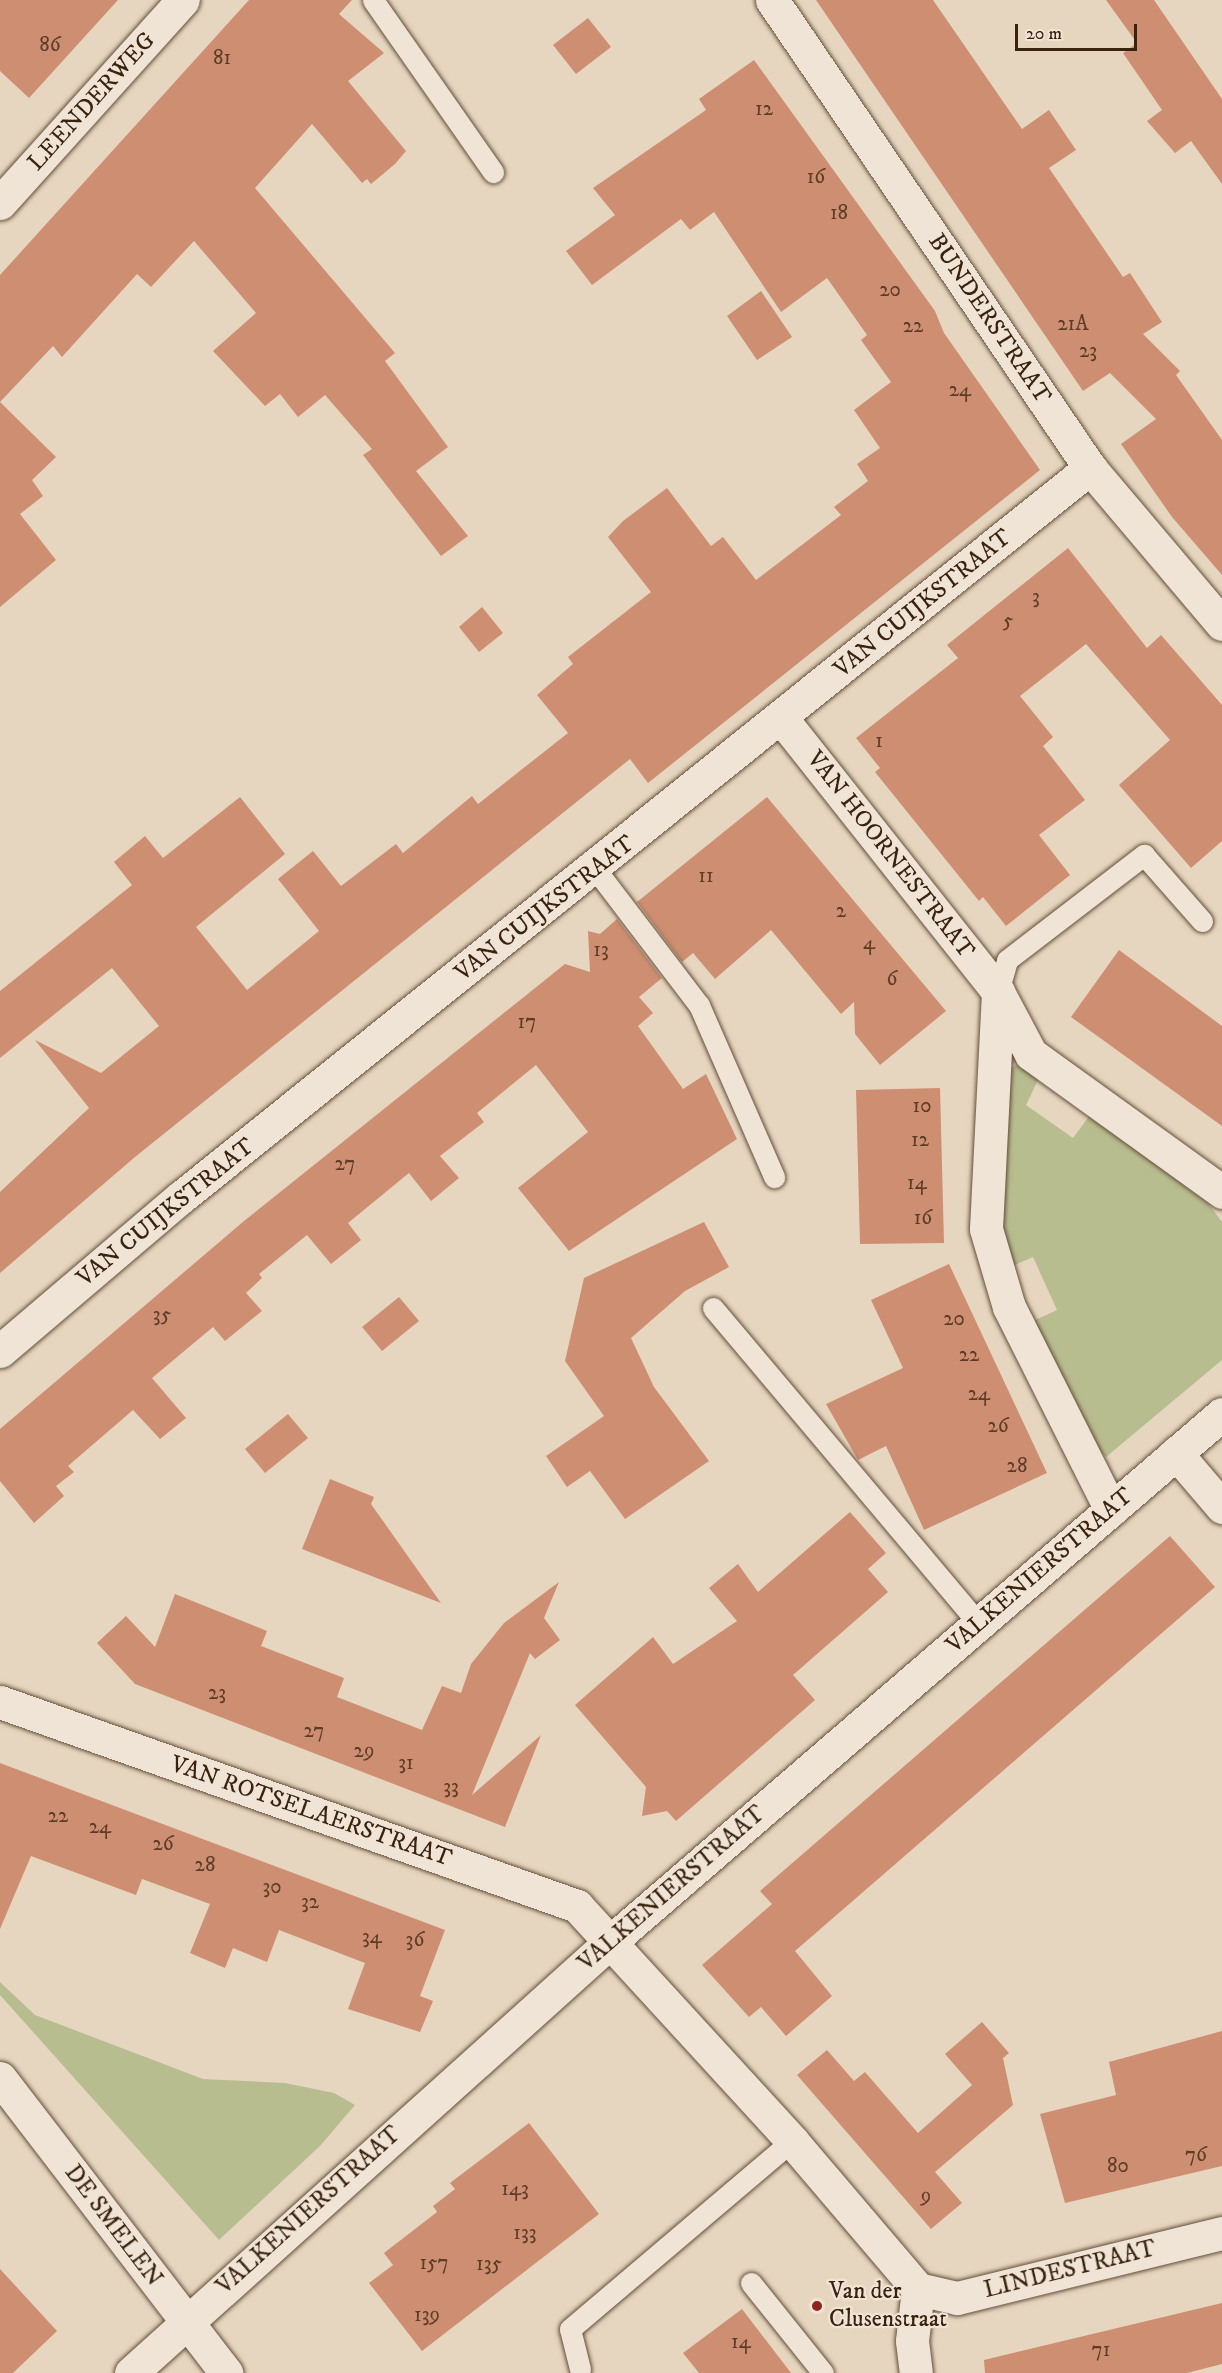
<!DOCTYPE html>
<html>
<head>
<meta charset="utf-8">
<style>
  body { margin:0 }
  #map { position:relative; width:1222px; height:2373px; overflow:hidden; background:#e7d6bf; font-family:"IM FELL DW Pica",serif }
  div>[style] { position:absolute }
  .green>* { inset:0; background:#b8bd90 }
  .building>* { inset:0; background:#ce8e72 }
  .roads { filter:drop-shadow(0 0 2px #644f3a) drop-shadow(0 0 2px #644f3a) }
  .service>* { height:21px; margin:-10.5px; padding:0 10.5px; transform-origin:10.5px; border-radius:10.5px; background:#efe4d5 }
  .minor>* { height:33px; margin:-16.5px; padding:0 16.5px; transform-origin:16.5px; border-radius:16.5px; background:#efe4d5 }
  .tertiary>* { height:33px; margin:-16.5px; padding:0 16.5px; transform-origin:16.5px; border-radius:16.5px; background:#efe4d5 }
  .dots>* { width:16px; height:16px; translate:-50% -50%; box-sizing:border-box; border:3px solid #efe4d5; border-radius:50% }
  span { translate:-50% -50%; white-space:nowrap; text-align:center; line-height:1.15; -webkit-text-stroke:4.5px #efe4d5; paint-order:stroke }
  .number-label { font-size:21px; color:#5e3d27 }
  .number-label span { -webkit-text-stroke-width:0 }
  .street-label { font-size:24px; color:#39220e }
  .poi-label { font-size:24px; color:#39220e }
  .left { translate:0 -50%; text-align:left }
  .scale { position:absolute; left:1015px; top:24px; width:122px; height:27px; box-sizing:border-box; border:3px solid #39220e; border-top:0; padding-left:8px; font-size:18px; line-height:21px; white-space:nowrap; color:#39220e; -webkit-text-stroke:4px #efe4d5; paint-order:stroke }
</style>
</head>
<body>
<div id="map">
  <div class="green">
    <div style="clip-path:polygon(1021px 1063px,1039px 1078px,1026px 1105px,1073px 1138px,1090px 1115px,1208px 1203px,1222px 1222px,1222px 1360px,1106px 1457px,1086px 1436px,1033px 1321px,1057px 1310px,1033px 1257px,1008px 1268px,996px 1241px,997px 1074px)"></div>
    <div style="clip-path:polygon(0 1982px,35px 2015px,203px 2079px,285px 2083px,334px 2093px,355px 2105px,320px 2146px,219px 2240px,0 1995px)"></div>
  </div>
  <div class="building">
    <div style="clip-path:polygon(0 0,118px 0,29px 98px,0 71px)"></div>
    <div style="clip-path:polygon(249px 0,352px 0,339px 14px,384px 53px,348px 81px,406px 151px,395px 164px,371px 184px,367px 179px,362px 183px,312px 124px,255px 188px,395px 353px,385px 361px,448px 447px,416px 471px,468px 536px,441px 556px,363px 455px,372px 449px,325px 395px,298px 417px,280px 394px,265px 406px,213px 351px,256px 313px,194px 241px,151px 287px,137px 274px,62px 357px,53px 346px,0 402px,56px 457px,32px 480px,43px 496px,20px 514px,56px 560px,0 607px,0 275px)"></div>
    <div style="clip-path:polygon(816px 0,933px 0,1022px 129px,1049px 110px,1076px 150px,1049px 168px,1123px 277px,1130px 273px,1162px 322px,1143px 334px,1180px 371px,1176px 375px,1222px 440px,1222px 575px,1172px 517px,1121px 444px,1156px 419px,1110px 373px,1083px 391px)"></div>
    <div style="clip-path:polygon(1106px 0,1154px 0,1222px 99px,1222px 184px,1191px 141px,1175px 153px,1147px 121px,1162px 110px,1123px 53px,1137px 43px)"></div>
    <div style="clip-path:polygon(588px 18px,611px 47px,576px 74px,553px 45px)"></div>
    <div style="clip-path:polygon(754px 60px,935px 311px,944px 333px,1040px 470px,648px 783px,630px 759px,135px 1157px,0 1273px,0 1192px,89px 1108px,35px 1040px,101px 1073px,159px 1026px,112px 968px,0 1058px,0 991px,132px 885px,114px 862px,145px 836px,163px 858px,240px 797px,285px 854px,196px 927px,247px 990px,319px 931px,278px 879px,313px 851px,341px 886px,396px 844px,403px 853px,472px 796px,478px 804px,568px 733px,537px 695px,573px 664px,568px 657px,651px 592px,608px 537px,623px 521px,667px 488px,711px 546px,723px 537px,756px 580px,841px 515px,834px 507px,868px 481px,857px 464px,880px 448px,854px 410px,891px 382px,861px 340px,867px 335px,827px 278px,781px 312px,714px 212px,690px 230px,681px 219px,592px 285px,566px 251px,615px 215px,593px 188px,706px 110px,699px 99px)"></div>
    <div style="clip-path:polygon(761px 291px,792px 337px,757px 360px,727px 316px)"></div>
    <div style="clip-path:polygon(1068px 548px,1147px 648px,1161px 635px,1222px 705px,1222px 841px,1191px 868px,1119px 785px,1170px 740px,1086px 644px,1020px 696px,1053px 737px,1043px 746px,1085px 800px,1039px 835px,1070px 875px,1006px 926px,983px 897px,979px 901px,875px 772px,880px 768px,856px 738px,958px 658px,947px 645px)"></div>
    <div style="clip-path:polygon(482px 607px,503px 633px,479px 652px,459px 627px)"></div>
    <div style="clip-path:polygon(767px 797px,946px 1011px,880px 1065px,855px 1034px,854px 1002px,841px 1014px,771px 930px,715px 979px,693px 953px,682px 962px,637px 902px)"></div>
    <div style="clip-path:polygon(617px 919px,662px 978px,639px 997px,653px 1013px,638px 1026px,683px 1089px,706px 1074px,737px 1139px,569px 1251px,518px 1188px,588px 1132px,536px 1065px,477px 1113px,484px 1122px,440px 1156px,459px 1178px,431px 1201px,409px 1173px,348px 1223px,361px 1240px,331px 1264px,307px 1235px,259px 1274px,262px 1278px,246px 1293px,262px 1311px,225px 1341px,213px 1327px,152px 1378px,186px 1418px,160px 1439px,133px 1410px,68px 1466px,74px 1472px,56px 1486px,64px 1496px,34px 1523px,0 1481px,0 1429px,244px 1221px,565px 964px,590px 972px,588px 931px,600px 934px)"></div>
    <div style="clip-path:polygon(1119px 950px,1222px 1026px,1222px 1126px,1071px 1017px)"></div>
    <div style="clip-path:polygon(940px 1088px,944px 1243px,860px 1244px,856px 1090px)"></div>
    <div style="clip-path:polygon(704px 1222px,729px 1267px,685px 1291px,631px 1338px,654px 1387px,709px 1461px,625px 1519px,590px 1471px,567px 1487px,546px 1456px,604px 1416px,565px 1361px,584px 1278px)"></div>
    <div style="clip-path:polygon(949px 1264px,1047px 1473px,924px 1530px,886px 1446px,858px 1460px,826px 1404px,903px 1368px,871px 1300px)"></div>
    <div style="clip-path:polygon(399px 1297px,419px 1321px,382px 1351px,362px 1327px)"></div>
    <div style="clip-path:polygon(288px 1414px,308px 1438px,265px 1473px,245px 1449px)"></div>
    <div style="clip-path:polygon(330px 1479px,374px 1497px,371px 1504px,441px 1603px,302px 1549px)"></div>
    <div style="clip-path:polygon(850px 1512px,886px 1553px,868px 1569px,888px 1592px,793px 1675px,815px 1700px,676px 1821px,667px 1811px,642px 1816px,646px 1787px,575px 1705px,653px 1637px,673px 1664px,737px 1621px,709px 1588px,738px 1564px,758px 1592px)"></div>
    <div style="clip-path:polygon(1170px 1536px,1215px 1587px,795px 1951px,832px 1996px,786px 2036px,761px 2007px,749px 2017px,702px 1965px,772px 1904px,760px 1891px)"></div>
    <div style="clip-path:polygon(559px 1582px,544px 1618px,560px 1640px,535px 1659px,530px 1653px,472px 1795px,541px 1735px,505px 1827px,135px 1684px,97px 1643px,126px 1616px,155px 1647px,175px 1594px,267px 1631px,261px 1646px,344px 1678px,337px 1697px,422px 1730px,442px 1686px,461px 1693px,471px 1664px,504px 1623px)"></div>
    <div style="clip-path:polygon(0 1763px,445px 1930px,420px 1996px,433px 2001px,420px 2032px,348px 2009px,365px 1963px,279px 1930px,267px 1962px,233px 1948px,225px 1968px,190px 1953px,210px 1904px,142px 1879px,136px 1895px,31px 1856px,0 1929px)"></div>
    <div style="clip-path:polygon(982px 2022px,1009px 2053px,1003px 2058px,1013px 2105px,935px 2172px,962px 2203px,931px 2229px,797px 2075px,827px 2050px,854px 2081px,865px 2072px,918px 2133px,972px 2085px,945px 2054px)"></div>
    <div style="clip-path:polygon(1222px 2031px,1222px 2166px,1065px 2203px,1040px 2114px,1116px 2095px,1109px 2062px)"></div>
    <div style="clip-path:polygon(529px 2123px,599px 2214px,422px 2351px,369px 2283px,393px 2265px,384px 2253px,437px 2212px,433px 2206px,455px 2189px,450px 2183px)"></div>
    <div style="clip-path:polygon(0 2269px,57px 2331px,13px 2373px,0 2373px)"></div>
    <div style="clip-path:polygon(1222px 2303px,1222px 2364px,1187px 2373px,985px 2373px,984px 2360px)"></div>
    <div style="clip-path:polygon(742px 2309px,791px 2373px,699px 2373px,683px 2353px)"></div>
  </div>
  <div class="roads">
    <div class="service">
      <div style="left:373px;top:0;width:210px;rotate:55.1deg"></div>
      <div style="left:596px;top:870px;width:170px;rotate:52.7deg"></div>
      <div style="left:699px;top:1005px;width:188px;rotate:66.4deg"></div>
      <div style="left:998px;top:992px;width:33px;rotate:-74deg"></div>
      <div style="left:1007px;top:960px;width:173px;rotate:-37.5deg"></div>
      <div style="left:1144px;top:855px;width:88px;rotate:48.7deg"></div>
      <div style="left:713px;top:1308px;width:413px;rotate:49.9deg"></div>
      <div style="left:751px;top:2283px;width:115px;rotate:51.3deg"></div>
      <div style="left:580px;top:2369px;width:41px;rotate:-104deg"></div>
      <div style="left:570px;top:2329px;width:291px;rotate:-40.3deg"></div>
    </div>
    <div class="minor">
      <div style="left:772px;top:0;width:566px;rotate:55.8deg"></div>
      <div style="left:1090px;top:468px;width:204px;rotate:49.8deg"></div>
      <div style="left:782px;top:719px;width:348px;rotate:51.6deg"></div>
      <div style="left:998px;top:992px;width:70px;rotate:62deg"></div>
      <div style="left:1031px;top:1054px;width:236px;rotate:35.8deg"></div>
      <div style="left:998px;top:992px;width:237px;rotate:92.9deg"></div>
      <div style="left:986px;top:1229px;width:81px;rotate:73.6deg"></div>
      <div style="left:1009px;top:1307px;width:227px;rotate:63.3deg"></div>
      <div style="left:0;top:1351px;width:236px;rotate:-40.4deg"></div>
      <div style="left:180px;top:1198px;width:1167px;rotate:-38.74deg"></div>
      <div style="left:1176px;top:1453px;width:71px;rotate:49.6deg"></div>
      <div style="left:0;top:1702px;width:612px;rotate:19.47deg"></div>
      <div style="left:577px;top:1906px;width:319px;rotate:47.5deg"></div>
      <div style="left:792px;top:2141px;width:194px;rotate:49.6deg"></div>
      <div style="left:918px;top:2289px;width:52px;rotate:96.6deg"></div>
      <div style="left:912px;top:2341px;width:32px;rotate:83deg"></div>
      <div style="left:918px;top:2289px;width:40px;rotate:13deg"></div>
      <div style="left:957px;top:2298px;width:273px;rotate:-13.8deg"></div>
      <div style="left:131px;top:2373px;width:644px;rotate:-41.98deg"></div>
      <div style="left:610px;top:1942px;width:808px;rotate:-40.79deg"></div>
    </div>
    <div class="tertiary">
      <div style="left:0;top:203px;width:273px;rotate:-48deg"></div>
      <div style="left:0;top:2078px;width:372px;rotate:52.5deg"></div>
    </div>
  </div>
  <div class="dots">
    <div style="left:817px;top:2306px;background:#8f2418"></div>
  </div>
  <div class="number-label">
    <span style="left:50px;top:45px">86</span>
    <span style="left:222px;top:58px">81</span>
    <span style="left:764px;top:109px">12</span>
    <span style="left:816px;top:177px">16</span>
    <span style="left:839px;top:213px">18</span>
    <span style="left:890px;top:290px">20</span>
    <span style="left:1073px;top:324px">21A</span>
    <span style="left:913px;top:326px">22</span>
    <span style="left:1088px;top:351px">23</span>
    <span style="left:960px;top:390px">24</span>
    <span style="left:1036px;top:597px">3</span>
    <span style="left:1008px;top:621px">5</span>
    <span style="left:879px;top:741px">1</span>
    <span style="left:706px;top:876px">11</span>
    <span style="left:841px;top:911px">2</span>
    <span style="left:869px;top:943px">4</span>
    <span style="left:601px;top:950px">13</span>
    <span style="left:892px;top:979px">6</span>
    <span style="left:527px;top:1022px">17</span>
    <span style="left:922px;top:1106px">10</span>
    <span style="left:920px;top:1140px">12</span>
    <span style="left:345px;top:1164px">27</span>
    <span style="left:917px;top:1183px">14</span>
    <span style="left:923px;top:1218px">16</span>
    <span style="left:162px;top:1315px">35</span>
    <span style="left:954px;top:1319px">20</span>
    <span style="left:969px;top:1355px">22</span>
    <span style="left:979px;top:1394px">24</span>
    <span style="left:998px;top:1426px">26</span>
    <span style="left:1017px;top:1466px">28</span>
    <span style="left:217px;top:1693px">23</span>
    <span style="left:314px;top:1731px">27</span>
    <span style="left:364px;top:1751px">29</span>
    <span style="left:406px;top:1763px">31</span>
    <span style="left:451px;top:1787px">33</span>
    <span style="left:58px;top:1816px">22</span>
    <span style="left:100px;top:1827px">24</span>
    <span style="left:163px;top:1844px">26</span>
    <span style="left:205px;top:1865px">28</span>
    <span style="left:272px;top:1887px">30</span>
    <span style="left:310px;top:1902px">32</span>
    <span style="left:372px;top:1937px">34</span>
    <span style="left:415px;top:1940px">36</span>
    <span style="left:1196px;top:2155px">76</span>
    <span style="left:1118px;top:2166px">80</span>
    <span style="left:515px;top:2189px">143</span>
    <span style="left:926px;top:2196px">9</span>
    <span style="left:525px;top:2233px">133</span>
    <span style="left:434px;top:2263px">157</span>
    <span style="left:489px;top:2264px">135</span>
    <span style="left:427px;top:2315px">139</span>
    <span style="left:741px;top:2342px">14</span>
    <span style="left:1101px;top:2350px">71</span>
  </div>
  <div class="street-label">
    <span style="left:92px;top:102px;rotate:-48deg">LEENDERWEG</span>
    <span style="left:989px;top:319px;rotate:56deg">BUNDERSTRAAT</span>
    <span style="left:923px;top:604px;rotate:-39deg">VAN CUIJKSTRAAT</span>
    <span style="left:890px;top:855px;rotate:52deg">VAN HOORNESTRAAT</span>
    <span style="left:545px;top:909px;rotate:-38deg">VAN CUIJKSTRAAT</span>
    <span style="left:166px;top:1213px;rotate:-39deg">VAN CUIJKSTRAAT</span>
    <span style="left:1040px;top:1571px;rotate:-41deg">VALKENIERSTRAAT</span>
    <span style="left:311px;top:1812px;rotate:19deg">VAN ROTSELAERSTRAAT</span>
    <span style="left:672px;top:1889px;rotate:-41deg">VALKENIERSTRAAT</span>
    <span style="left:309px;top:2211px;rotate:-42deg">VALKENIERSTRAAT</span>
    <span style="left:113px;top:2226px;rotate:53deg">DE SMELEN</span>
    <span style="left:1070px;top:2270px;rotate:-14deg">LINDESTRAAT</span>
  </div>
  <div class="poi-label">
    <span class="left" style="left:829px;top:2306px">Van der<br>Clusenstraat</span>
  </div>
  <div class="scale">20 m</div>
</div>
</body>
</html>
